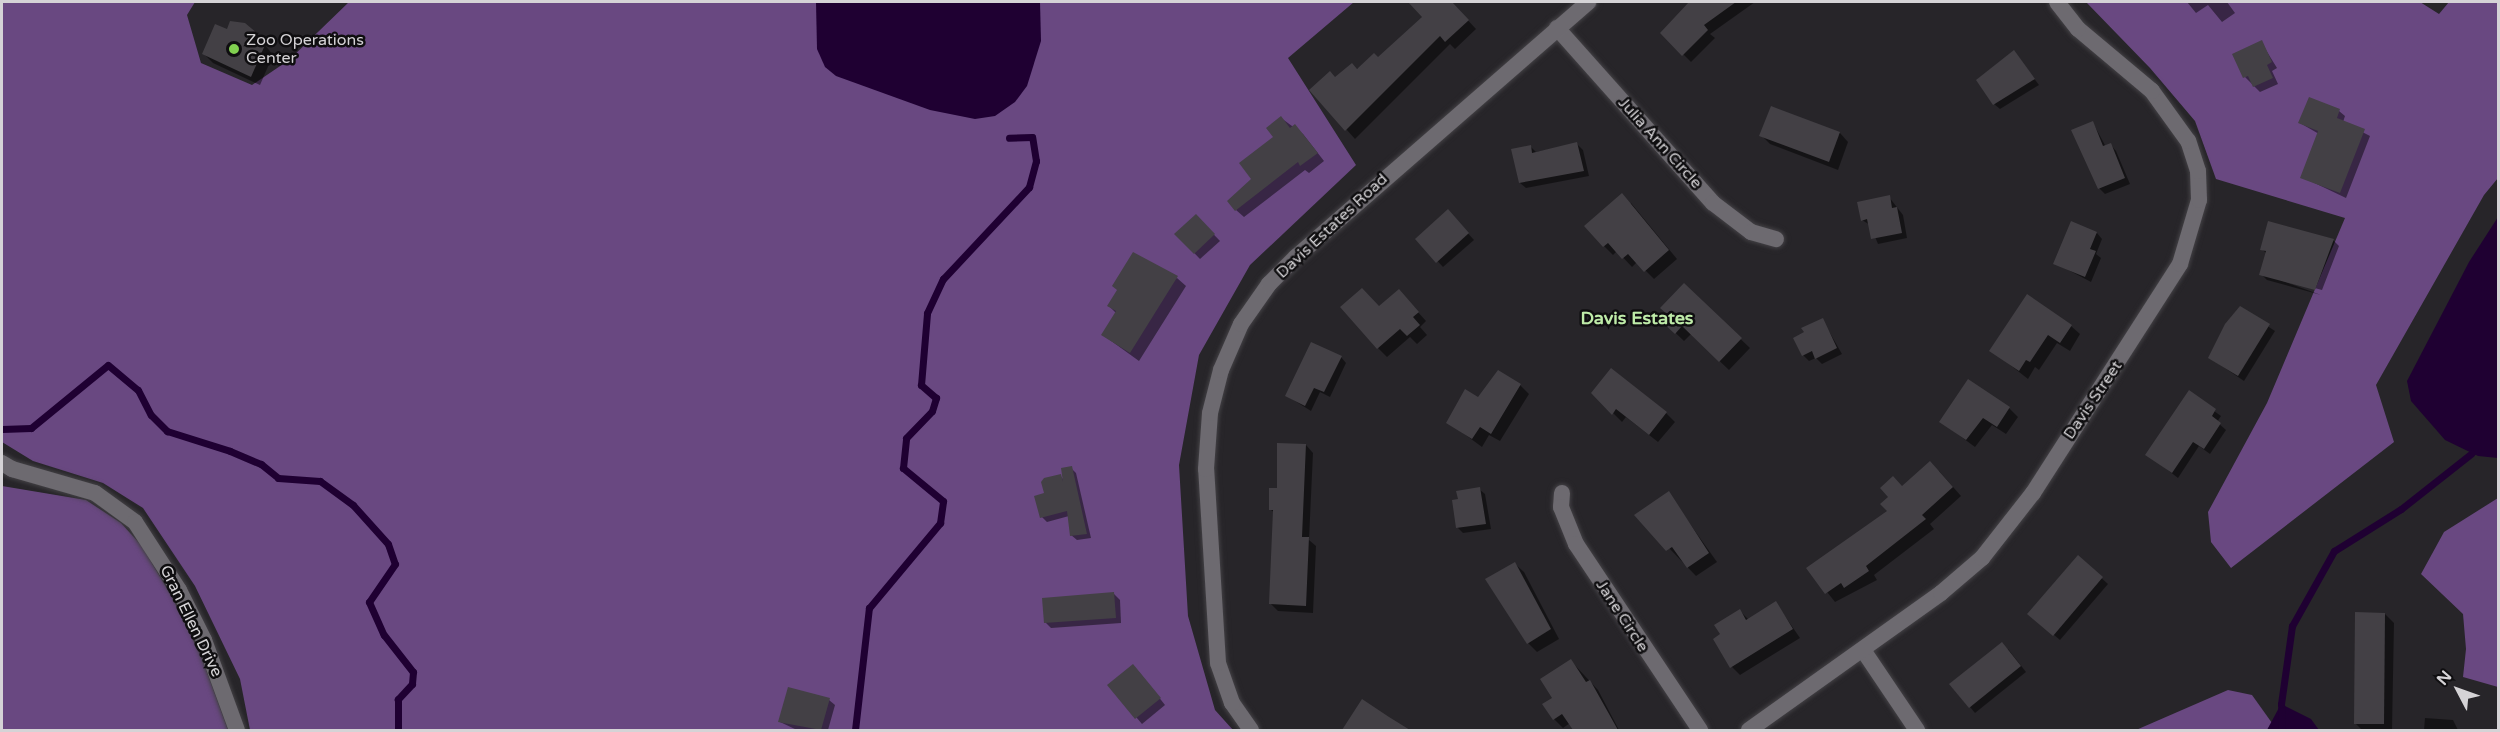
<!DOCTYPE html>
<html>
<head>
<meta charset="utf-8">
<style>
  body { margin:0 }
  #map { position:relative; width:2500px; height:732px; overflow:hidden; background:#272529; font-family:"Varela Round",sans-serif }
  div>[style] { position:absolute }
  .forest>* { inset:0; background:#694881 }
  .water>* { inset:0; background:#1f0032 }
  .shadow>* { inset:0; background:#0007 }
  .stream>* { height:7px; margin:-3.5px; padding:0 3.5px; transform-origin:3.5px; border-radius:3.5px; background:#1f0032 }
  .building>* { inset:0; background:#434045 }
  .roads { filter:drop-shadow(0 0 2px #434145) drop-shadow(0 0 2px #434145) }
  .minor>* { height:16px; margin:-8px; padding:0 8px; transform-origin:8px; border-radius:8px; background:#6d6a70 }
  .dots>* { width:16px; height:16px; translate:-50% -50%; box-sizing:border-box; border:3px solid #0f0e10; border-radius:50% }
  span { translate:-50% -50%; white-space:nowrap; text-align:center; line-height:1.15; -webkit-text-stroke:5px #0f0e10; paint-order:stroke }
  .poi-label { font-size:16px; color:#d5d3d6 }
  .left { translate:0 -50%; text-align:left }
  .street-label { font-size:16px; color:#d5d3d6 }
  .neighbourhood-label { font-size:18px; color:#beeba8; font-weight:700 }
  .frame { position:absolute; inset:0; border:3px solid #d5d3d6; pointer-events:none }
  .north { position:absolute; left:2428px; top:660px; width:60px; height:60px; -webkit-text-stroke:4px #0f0e10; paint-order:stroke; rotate:311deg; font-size:16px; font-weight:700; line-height:24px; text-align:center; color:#d5d3d6 }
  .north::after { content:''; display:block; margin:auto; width:21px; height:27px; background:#d5d3d6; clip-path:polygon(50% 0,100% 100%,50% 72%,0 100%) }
</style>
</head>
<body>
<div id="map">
  <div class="forest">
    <div style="clip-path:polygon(2px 2px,195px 2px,187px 15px,201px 63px,252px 85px,289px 60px,349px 2px,1354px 2px,1288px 58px,1356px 165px,1250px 265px,1199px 355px,1179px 465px,1188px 616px,1215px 710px,1233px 730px,250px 730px,240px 679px,195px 586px,143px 508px,103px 483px,33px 461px,2px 442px)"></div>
    <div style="clip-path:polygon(2086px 2px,2420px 2px,2439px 14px,2449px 2px,2498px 2px,2498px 178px,2484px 195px,2376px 385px,2394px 442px,2231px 568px,2211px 542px,2208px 512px,2267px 403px,2345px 218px,2216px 179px,2195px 121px,2150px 68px)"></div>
    <div style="clip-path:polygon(2px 486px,86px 500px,121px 523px,141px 545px,172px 597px,201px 656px,228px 730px,2px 730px)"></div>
    <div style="clip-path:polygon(2498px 498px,2498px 687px,2463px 677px,2466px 649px,2463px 614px,2421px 574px,2444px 532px)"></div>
    <div style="clip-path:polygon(2228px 690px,2252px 695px,2272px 723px,2267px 730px,2136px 730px)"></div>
  </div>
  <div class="water">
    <div style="clip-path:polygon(816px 2px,1040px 2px,1041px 41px,1027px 86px,1015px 102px,995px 116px,975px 119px,930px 110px,836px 76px,825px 67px,817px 49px)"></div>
    <div style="clip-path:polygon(2498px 217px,2498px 458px,2478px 456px,2445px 440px,2411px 401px,2407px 381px,2469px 262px)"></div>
    <div style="clip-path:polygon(2281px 704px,2311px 719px,2319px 730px,2267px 730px)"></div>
  </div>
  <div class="shadow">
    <div style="clip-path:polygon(1410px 2px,1451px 2px,1476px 29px,1455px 49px,1450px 44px,1355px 139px,1311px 90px,1378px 59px,1424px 17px)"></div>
    <div style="clip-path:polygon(1692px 2px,1755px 2px,1710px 34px,1715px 38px,1691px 62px,1662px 33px)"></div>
    <div style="clip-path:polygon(2187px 2px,2227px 2px,2235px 13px,2222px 22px,2208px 5px,2196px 13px)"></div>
    <div style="clip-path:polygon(227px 31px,256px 34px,273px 55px,260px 85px,213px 63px,204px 54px)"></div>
    <div style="clip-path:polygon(2261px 42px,2277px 68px,2272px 71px,2278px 84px,2260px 92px,2245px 77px)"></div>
    <div style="clip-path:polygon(2014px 52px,2039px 85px,2000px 109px,1994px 104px)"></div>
    <div style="clip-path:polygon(2339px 111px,2345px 116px,2343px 122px,2370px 136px,2346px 198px,2302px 177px,2319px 134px,2300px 123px)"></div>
    <div style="clip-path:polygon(1281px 118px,1303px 134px,1324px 161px,1309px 173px,1305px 170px,1244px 217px,1236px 210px,1275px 137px)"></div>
    <div style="clip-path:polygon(2093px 123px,2106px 147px,2111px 145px,2116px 151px,2130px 184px,2105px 194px,2099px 188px)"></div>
    <div style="clip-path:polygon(1840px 133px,1848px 142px,1838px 170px,1770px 144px,1761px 135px)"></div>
    <div style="clip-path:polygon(1577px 144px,1583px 150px,1589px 176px,1526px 188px,1520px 183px,1530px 146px,1536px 152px)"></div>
    <div style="clip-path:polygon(1889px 197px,1903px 215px,1907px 238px,1878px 244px,1870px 225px,1862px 220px)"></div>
    <div style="clip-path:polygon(1631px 203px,1677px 259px,1654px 279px,1637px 262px,1632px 267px,1617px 251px,1613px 255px,1604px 246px)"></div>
    <div style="clip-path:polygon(1448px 211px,1474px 240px,1443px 267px,1417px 239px)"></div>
    <div style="clip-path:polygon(1196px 216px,1220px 241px,1200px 259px,1176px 234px)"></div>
    <div style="clip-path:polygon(2097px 233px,2102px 239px,2096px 254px,2101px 258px,2091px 282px,2055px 263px)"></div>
    <div style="clip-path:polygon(2333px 240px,2339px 246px,2322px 290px,2266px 275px,2321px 295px,2267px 280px,2261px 274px,2267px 254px,2262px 249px)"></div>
    <div style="clip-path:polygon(1177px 278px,1186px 286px,1139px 361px,1103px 335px,1116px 313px,1109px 306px)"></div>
    <div style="clip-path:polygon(1684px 285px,1750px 348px,1729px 370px,1691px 334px,1684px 341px,1664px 322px)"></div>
    <div style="clip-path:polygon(1407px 300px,1426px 321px,1420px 327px,1427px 335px,1417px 344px,1410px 337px,1387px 357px,1378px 348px,1379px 308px)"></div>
    <div style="clip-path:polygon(2240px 308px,2275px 331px,2244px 381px,2210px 358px)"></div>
    <div style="clip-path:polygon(1822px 319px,1842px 354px,1822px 364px,1816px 358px,1809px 361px,1803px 355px,1806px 333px)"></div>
    <div style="clip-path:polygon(2071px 326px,2080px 334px,2070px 351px,2057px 343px,2039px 370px,2035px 367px,2028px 379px,1991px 350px)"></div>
    <div style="clip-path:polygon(1341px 357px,1346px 363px,1330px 397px,1320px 392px,1311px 411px,1287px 396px)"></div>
    <div style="clip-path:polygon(1520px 385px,1529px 394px,1500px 441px,1489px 435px,1482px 447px,1448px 422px,1478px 399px)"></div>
    <div style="clip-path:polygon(1593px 393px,1666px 413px,1675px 422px,1658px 442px,1626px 417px,1622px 422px)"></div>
    <div style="clip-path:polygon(2189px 393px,2221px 416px,2217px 422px,2226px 430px,2210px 454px,2199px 446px,2178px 478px,2147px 454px)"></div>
    <div style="clip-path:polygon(2009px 408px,2018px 417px,2006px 434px,1992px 425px,1975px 447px,1941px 422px)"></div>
    <div style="clip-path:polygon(1306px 445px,1313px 453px,1309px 540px,1316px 546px,1313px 613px,1278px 611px,1271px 604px,1275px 513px,1271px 510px,1278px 490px)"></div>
    <div style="clip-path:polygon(1071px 468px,1076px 473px,1091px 538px,1077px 540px,1071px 535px,1069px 516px,1047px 522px,1042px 517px,1046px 494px,1060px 476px,1064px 480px)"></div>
    <div style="clip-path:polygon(1939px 471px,1961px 496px,1930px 524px,1934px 529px,1874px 575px,1877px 580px,1835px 602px,1808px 568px,1889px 512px,1902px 488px)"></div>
    <div style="clip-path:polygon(1479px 489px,1485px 494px,1491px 529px,1463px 533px,1457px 527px)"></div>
    <div style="clip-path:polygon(1668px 493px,1717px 562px,1696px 576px,1637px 515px)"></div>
    <div style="clip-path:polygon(2078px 557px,2108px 584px,2060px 640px,2035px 619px)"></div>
    <div style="clip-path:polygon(1515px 564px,1524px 572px,1559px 639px,1537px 652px,1528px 643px)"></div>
    <div style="clip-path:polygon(1114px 594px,1120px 600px,1121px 623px,1051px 628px,1045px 622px)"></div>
    <div style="clip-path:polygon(1776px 603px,1800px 638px,1740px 675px,1732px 667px,1722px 635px,1740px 611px,1749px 620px)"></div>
    <div style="clip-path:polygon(2385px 614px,2394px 623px,2392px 730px,2362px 730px,2355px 723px)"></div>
    <div style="clip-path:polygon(2008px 649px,2026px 672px,1975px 713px,1970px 707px)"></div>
    <div style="clip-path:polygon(1571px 661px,1598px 690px,1619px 730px,1574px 730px,1570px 723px,1563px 728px,1554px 719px,1554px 698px)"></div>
    <div style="clip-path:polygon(1139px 672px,1165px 705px,1142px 724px,1109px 685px)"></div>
    <div style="clip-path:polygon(829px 700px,835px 705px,828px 730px,797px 730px,780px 722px)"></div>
    <div style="clip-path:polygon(1363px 701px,1407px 730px,1351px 730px,1347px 726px)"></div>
    <div style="clip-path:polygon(2425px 718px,2453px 720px,2458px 730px,2424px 730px)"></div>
  </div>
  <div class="stream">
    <div style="left:2px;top:429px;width:29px;rotate:-2deg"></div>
    <div style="left:31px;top:428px;width:99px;rotate:-39.3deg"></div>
    <div style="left:108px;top:365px;width:39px;rotate:40deg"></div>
    <div style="left:138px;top:390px;width:28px;rotate:63deg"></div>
    <div style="left:151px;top:415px;width:23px;rotate:45deg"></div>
    <div style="left:167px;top:431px;width:66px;rotate:17.6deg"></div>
    <div style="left:230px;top:451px;width:34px;rotate:23deg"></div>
    <div style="left:261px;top:464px;width:22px;rotate:39deg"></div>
    <div style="left:278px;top:478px;width:42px;rotate:4.1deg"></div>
    <div style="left:320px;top:481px;width:41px;rotate:36deg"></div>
    <div style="left:353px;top:505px;width:52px;rotate:48.1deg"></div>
    <div style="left:388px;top:544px;width:21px;rotate:71deg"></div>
    <div style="left:395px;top:564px;width:46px;rotate:124.4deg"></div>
    <div style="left:369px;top:602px;width:36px;rotate:66deg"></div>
    <div style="left:384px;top:635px;width:47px;rotate:51.9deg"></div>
    <div style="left:413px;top:672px;width:12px;rotate:95deg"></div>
    <div style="left:412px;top:684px;width:21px;rotate:133deg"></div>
    <div style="left:398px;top:699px;width:31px;rotate:90deg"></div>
    <div style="left:855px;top:730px;width:123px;rotate:-83.5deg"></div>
    <div style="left:869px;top:608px;width:111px;rotate:-50.1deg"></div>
    <div style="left:940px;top:523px;width:22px;rotate:-82deg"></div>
    <div style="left:943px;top:501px;width:52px;rotate:-140.5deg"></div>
    <div style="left:903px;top:468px;width:30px;rotate:-84deg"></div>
    <div style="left:906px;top:438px;width:37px;rotate:-46deg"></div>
    <div style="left:932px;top:411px;width:14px;rotate:-73deg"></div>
    <div style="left:936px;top:398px;width:20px;rotate:-139deg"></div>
    <div style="left:921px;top:385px;width:72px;rotate:-85.2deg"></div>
    <div style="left:927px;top:313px;width:38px;rotate:-65deg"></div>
    <div style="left:943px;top:279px;width:126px;rotate:-46.9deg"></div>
    <div style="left:1029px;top:187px;width:27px;rotate:-75deg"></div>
    <div style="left:1036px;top:161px;width:24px;rotate:-99deg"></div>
    <div style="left:1032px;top:137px;width:23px;rotate:178deg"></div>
    <div style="left:2282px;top:730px;width:26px;rotate:-92deg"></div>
    <div style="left:2281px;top:704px;width:79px;rotate:-82deg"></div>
    <div style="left:2292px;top:626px;width:86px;rotate:-60.8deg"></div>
    <div style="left:2334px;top:551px;width:79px;rotate:-32.1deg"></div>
    <div style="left:2401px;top:509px;width:90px;rotate:-38.3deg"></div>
  </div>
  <div class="building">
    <div style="clip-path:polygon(1408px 2px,1452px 2px,1469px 20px,1445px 42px,1440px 36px,1345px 131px,1309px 90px,1330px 71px,1335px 77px,1352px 63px,1357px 69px,1374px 53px,1378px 57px,1422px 17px)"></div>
    <div style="clip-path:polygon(1689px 2px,1736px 2px,1704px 25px,1708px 30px,1682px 56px,1660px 33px)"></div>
    <div style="clip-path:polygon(230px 21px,245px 23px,257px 33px,254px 41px,265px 45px,251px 77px,202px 54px,215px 24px,227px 29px)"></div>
    <div style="clip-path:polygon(2262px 40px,2272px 62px,2267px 65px,2273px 78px,2253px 87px,2248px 76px,2243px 78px,2232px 54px)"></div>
    <div style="clip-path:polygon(2014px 50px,2035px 79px,1993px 105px,1976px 80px)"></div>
    <div style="clip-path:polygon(2309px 97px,2340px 109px,2337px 118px,2365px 129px,2340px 193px,2300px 178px,2318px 131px,2298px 123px)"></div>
    <div style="clip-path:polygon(1771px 106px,1840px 132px,1829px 162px,1759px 136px)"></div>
    <div style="clip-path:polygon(1281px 116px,1290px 128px,1295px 124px,1318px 153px,1300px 166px,1298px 162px,1235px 211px,1227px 201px,1251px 179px,1239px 163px,1273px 137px,1266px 128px)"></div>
    <div style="clip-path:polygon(2093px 121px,2103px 146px,2111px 143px,2125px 178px,2098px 189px,2071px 130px)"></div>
    <div style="clip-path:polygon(1577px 142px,1584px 171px,1519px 183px,1511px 149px,1531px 145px,1532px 153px)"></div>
    <div style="clip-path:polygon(1622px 193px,1669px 250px,1644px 272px,1628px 254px,1622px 259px,1608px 243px,1603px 247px,1584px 226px)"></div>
    <div style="clip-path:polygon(1890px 195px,1892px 208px,1897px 207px,1902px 233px,1871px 239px,1867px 219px,1861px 221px,1857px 202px)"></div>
    <div style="clip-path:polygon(1448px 209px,1469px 233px,1436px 263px,1415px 239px)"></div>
    <div style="clip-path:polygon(1196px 214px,1215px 234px,1194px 254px,1174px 234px)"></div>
    <div style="clip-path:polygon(2071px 221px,2097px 232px,2090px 249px,2096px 251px,2085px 277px,2053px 264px)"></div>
    <div style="clip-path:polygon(2268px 221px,2334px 239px,2315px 290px,2259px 275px,2266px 251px,2260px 250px)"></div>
    <div style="clip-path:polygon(1133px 252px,1178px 276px,1130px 353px,1101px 335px,1116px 311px,1107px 306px,1117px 290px,1112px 286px)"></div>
    <div style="clip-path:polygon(1684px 283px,1742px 338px,1719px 362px,1682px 326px,1675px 334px,1662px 322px,1668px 315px,1660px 308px)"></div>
    <div style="clip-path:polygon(1362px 288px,1379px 306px,1399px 289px,1419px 312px,1413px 317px,1420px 325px,1407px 336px,1400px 329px,1377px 349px,1340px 307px)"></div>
    <div style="clip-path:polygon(2027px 294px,2072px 325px,2060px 343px,2048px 335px,2030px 362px,2026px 360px,2019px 371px,1989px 351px)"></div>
    <div style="clip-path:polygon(2240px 306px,2270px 324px,2238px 376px,2208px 358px,2225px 324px)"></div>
    <div style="clip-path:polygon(1823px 318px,1837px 348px,1815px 359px,1812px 351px,1802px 356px,1793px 338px,1804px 332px,1801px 328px)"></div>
    <div style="clip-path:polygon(1311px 342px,1342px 356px,1324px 392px,1314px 388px,1305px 406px,1285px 396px)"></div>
    <div style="clip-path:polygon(1611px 368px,1667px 412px,1649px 435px,1616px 409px,1612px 415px,1591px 393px)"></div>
    <div style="clip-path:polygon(1498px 370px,1521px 384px,1491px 434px,1480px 427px,1472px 439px,1446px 423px,1465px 389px,1478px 397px)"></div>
    <div style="clip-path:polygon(1968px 379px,2010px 407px,1997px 427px,1983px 418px,1966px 440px,1939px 422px)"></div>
    <div style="clip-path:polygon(2189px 390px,2216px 409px,2212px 416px,2221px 423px,2204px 449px,2193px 442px,2172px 473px,2145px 455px)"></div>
    <div style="clip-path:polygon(1277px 443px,1306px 444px,1302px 537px,1309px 537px,1306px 606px,1269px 604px,1273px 510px,1269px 510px,1269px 488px,1277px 488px)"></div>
    <div style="clip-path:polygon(1930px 461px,1953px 487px,1922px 515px,1926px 519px,1866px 566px,1869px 571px,1844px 588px,1841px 583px,1825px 594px,1806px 568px,1887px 511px,1880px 504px,1888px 497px,1880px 488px,1893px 476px,1902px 486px)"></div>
    <div style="clip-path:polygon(1072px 466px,1087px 534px,1070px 536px,1067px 511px,1040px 518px,1034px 496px,1044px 493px,1041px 482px,1044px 478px,1061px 474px,1063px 482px,1061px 468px)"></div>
    <div style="clip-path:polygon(1480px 487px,1486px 524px,1456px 528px,1452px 500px,1458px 499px,1456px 491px)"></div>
    <div style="clip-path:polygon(1669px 491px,1709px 553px,1687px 568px,1672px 547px,1666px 551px,1634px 515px)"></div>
    <div style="clip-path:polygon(2078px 555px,2103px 577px,2053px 636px,2027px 614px)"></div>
    <div style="clip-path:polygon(1515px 562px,1551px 629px,1527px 644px,1485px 579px)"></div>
    <div style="clip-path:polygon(1114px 592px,1116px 618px,1044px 623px,1042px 598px)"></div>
    <div style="clip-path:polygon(1776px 601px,1793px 629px,1730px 668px,1713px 639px,1720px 634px,1714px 625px,1740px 609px,1746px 620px)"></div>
    <div style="clip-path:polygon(2355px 612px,2385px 613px,2384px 724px,2354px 724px)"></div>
    <div style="clip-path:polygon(2002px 642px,2021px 666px,1969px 708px,1949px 684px)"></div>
    <div style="clip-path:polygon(1571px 659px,1586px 682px,1590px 680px,1618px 730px,1573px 730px,1562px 714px,1553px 720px,1542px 704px,1552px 698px,1540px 679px)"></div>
    <div style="clip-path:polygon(1133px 664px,1161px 698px,1135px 719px,1107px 685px)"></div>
    <div style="clip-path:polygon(788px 687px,830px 698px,821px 730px,778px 722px)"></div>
    <div style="clip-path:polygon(1362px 699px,1389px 717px,1410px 730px,1342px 730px)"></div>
  </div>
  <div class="roads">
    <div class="minor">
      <div style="left:1557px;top:28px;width:234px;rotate:48.3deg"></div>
      <div style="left:1713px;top:203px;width:48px;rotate:37.3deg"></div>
      <div style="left:1751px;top:232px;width:26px;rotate:16deg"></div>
      <div style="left:2px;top:463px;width:12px;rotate:31deg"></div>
      <div style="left:12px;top:469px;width:86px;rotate:16.1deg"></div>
      <div style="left:95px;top:493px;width:49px;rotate:35.9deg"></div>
      <div style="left:135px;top:522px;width:81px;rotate:57.1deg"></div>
      <div style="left:179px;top:590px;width:56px;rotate:63.4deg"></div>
      <div style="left:204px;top:640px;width:96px;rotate:69.9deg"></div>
      <div style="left:1562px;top:493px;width:14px;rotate:94deg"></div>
      <div style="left:1561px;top:507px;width:40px;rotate:68deg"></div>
      <div style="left:1576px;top:544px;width:224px;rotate:56.3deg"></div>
      <div style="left:1863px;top:650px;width:97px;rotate:56deg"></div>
      <div style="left:1251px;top:730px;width:33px;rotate:-125deg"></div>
      <div style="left:1232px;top:703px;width:42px;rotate:-109.3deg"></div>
      <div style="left:1218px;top:663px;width:194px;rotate:-93.5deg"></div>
      <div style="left:1206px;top:469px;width:56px;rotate:-85.9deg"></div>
      <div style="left:1210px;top:413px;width:44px;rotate:-75.7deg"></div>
      <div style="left:1221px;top:370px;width:50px;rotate:-66.5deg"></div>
      <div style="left:1241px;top:324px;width:49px;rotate:-55deg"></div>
      <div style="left:1269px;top:284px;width:38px;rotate:-45deg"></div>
      <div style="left:1296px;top:257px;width:388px;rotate:-41.1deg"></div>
      <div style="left:1749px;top:730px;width:236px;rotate:-35.5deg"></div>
      <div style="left:1941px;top:593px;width:54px;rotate:-40.5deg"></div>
      <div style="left:1982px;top:558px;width:83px;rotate:-51.9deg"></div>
      <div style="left:2033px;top:493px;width:272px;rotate:-57.3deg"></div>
      <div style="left:2180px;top:264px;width:67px;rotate:-73.5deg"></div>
      <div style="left:2199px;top:200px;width:29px;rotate:-92deg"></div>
      <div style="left:2198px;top:171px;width:32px;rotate:-108deg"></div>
      <div style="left:2188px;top:141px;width:62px;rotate:-125.8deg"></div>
      <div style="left:2152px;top:91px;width:97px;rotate:-140deg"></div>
      <div style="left:2078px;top:29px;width:34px;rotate:-128deg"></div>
    </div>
  </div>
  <div class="dots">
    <div style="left:234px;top:49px;background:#81d050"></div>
  </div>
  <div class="poi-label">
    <span class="left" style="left:246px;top:49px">Zoo Operations<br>Center</span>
  </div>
  <div class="street-label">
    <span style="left:1660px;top:143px;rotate:48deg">Julia Ann Circle</span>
    <span style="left:1332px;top:226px;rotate:-43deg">Davis Estates Road</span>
    <span style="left:2093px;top:400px;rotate:-56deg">Davis Street</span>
    <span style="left:1622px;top:616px;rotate:57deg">Jane Circle</span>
    <span style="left:191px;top:621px;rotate:64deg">Gran Ellen Drive</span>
  </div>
  <div class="neighbourhood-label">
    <span style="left:1637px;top:318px">Davis Estates</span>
  </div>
  <div class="frame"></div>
  <div class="north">N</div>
</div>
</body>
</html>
